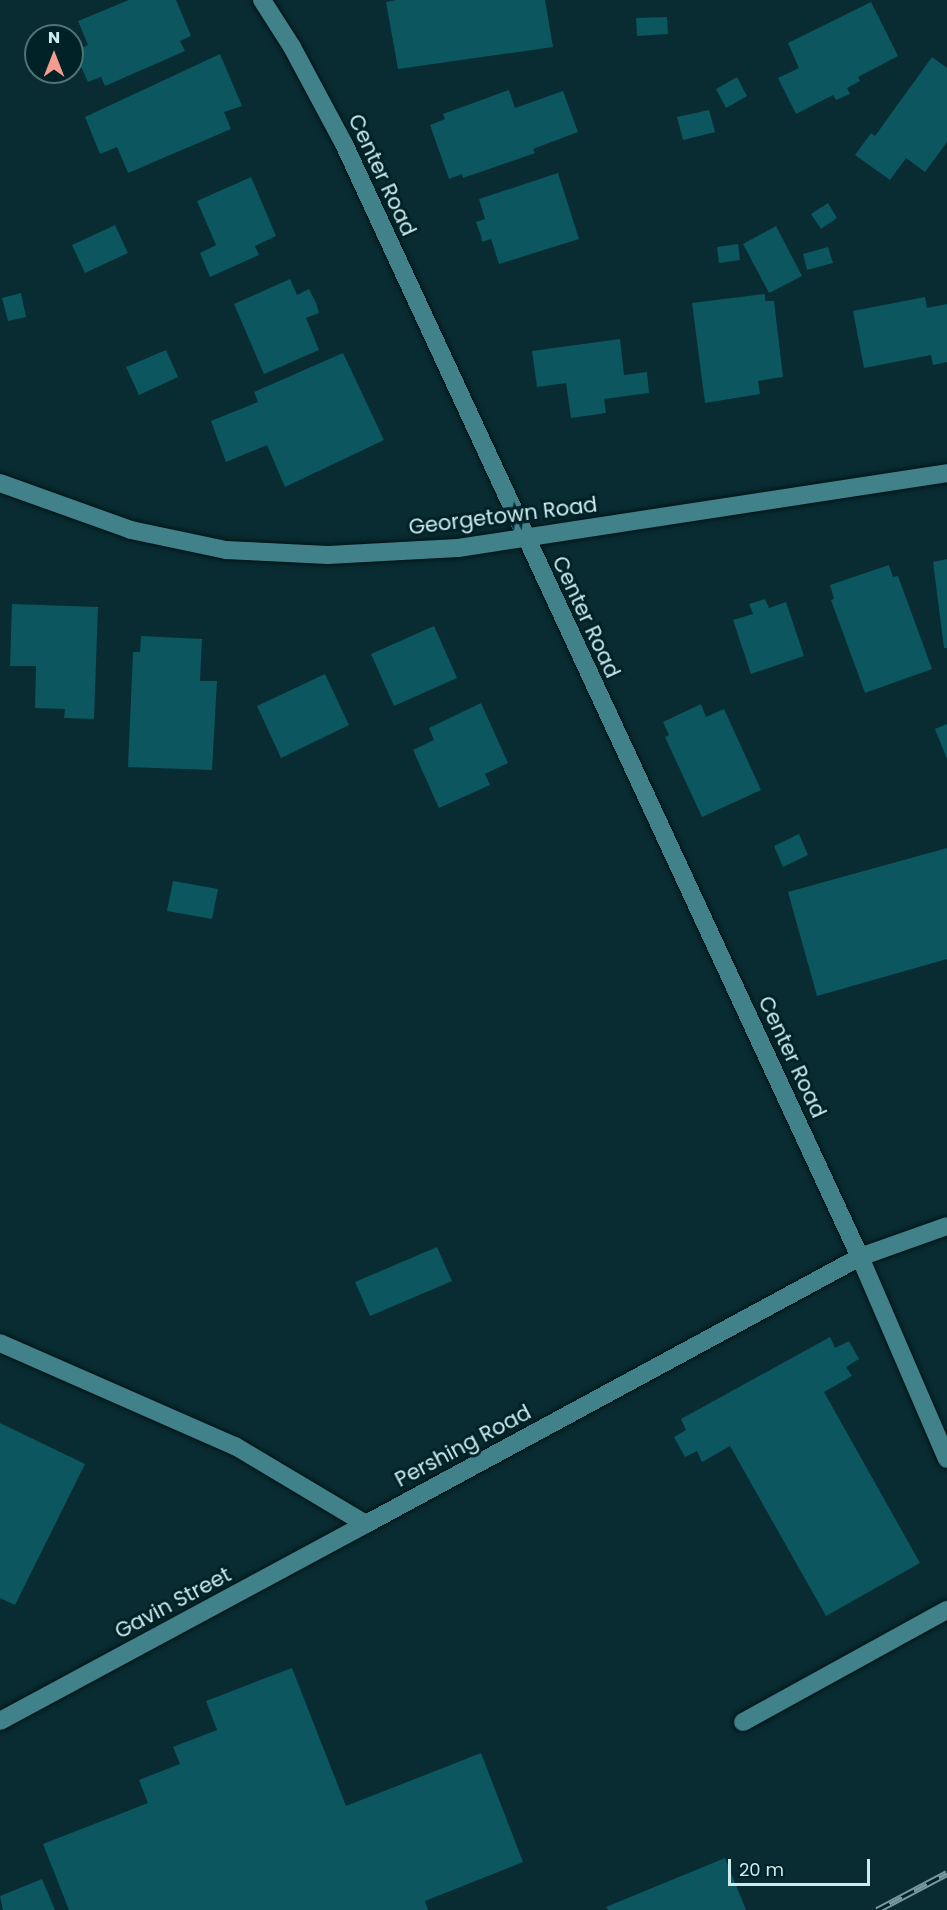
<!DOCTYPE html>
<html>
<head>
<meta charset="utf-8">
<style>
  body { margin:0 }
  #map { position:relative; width:947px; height:1910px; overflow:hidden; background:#082c31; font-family:Poppins,sans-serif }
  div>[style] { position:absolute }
  .building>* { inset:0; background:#0b565f }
  .roads { filter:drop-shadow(0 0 2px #011316) drop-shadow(0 0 2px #011316) }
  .lane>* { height:18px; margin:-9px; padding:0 9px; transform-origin:9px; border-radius:9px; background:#40818a }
  .street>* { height:18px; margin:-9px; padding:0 9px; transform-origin:9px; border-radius:9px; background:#40818a }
  .secondary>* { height:18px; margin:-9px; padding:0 9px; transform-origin:9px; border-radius:9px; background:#40818a }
  .rail>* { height:7px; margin-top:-3.5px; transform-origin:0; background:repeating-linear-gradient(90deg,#002227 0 14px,#77999d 0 28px); box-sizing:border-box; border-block:2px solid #77999d }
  span { translate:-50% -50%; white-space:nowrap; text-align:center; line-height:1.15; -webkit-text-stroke:6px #002227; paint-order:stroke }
  .street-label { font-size:21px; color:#cbebef }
  .north { position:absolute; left:24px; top:24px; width:60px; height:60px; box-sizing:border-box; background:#002227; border:2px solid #517277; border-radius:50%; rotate:0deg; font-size:16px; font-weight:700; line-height:24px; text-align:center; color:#cbebef }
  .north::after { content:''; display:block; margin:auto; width:21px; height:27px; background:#f59c91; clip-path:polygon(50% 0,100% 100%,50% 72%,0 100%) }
  .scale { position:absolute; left:728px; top:1859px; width:142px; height:27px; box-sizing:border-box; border:3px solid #cbebef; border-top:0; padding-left:8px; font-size:18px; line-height:21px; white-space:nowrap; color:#cbebef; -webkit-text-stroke:4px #002227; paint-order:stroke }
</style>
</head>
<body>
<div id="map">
  <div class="building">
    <div style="clip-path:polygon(129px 0,176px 0,191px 36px,180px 41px,185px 51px,105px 86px,101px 77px,88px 82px,74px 51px,88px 45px,78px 21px)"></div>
    <div style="clip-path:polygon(396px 0,545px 0,553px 47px,398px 69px,386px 2px)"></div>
    <div style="clip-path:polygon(871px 2px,898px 56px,858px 77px,860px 81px,847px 88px,850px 94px,836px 100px,833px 95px,796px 114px,778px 78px,799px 68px,788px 43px)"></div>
    <div style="clip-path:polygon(667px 17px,668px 34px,637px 36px,636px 18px)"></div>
    <div style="clip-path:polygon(220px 54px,242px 106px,224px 112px,231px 129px,128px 173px,117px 147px,100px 154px,85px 117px)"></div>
    <div style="clip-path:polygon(932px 57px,947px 68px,947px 142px,925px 172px,906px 158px,890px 180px,855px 155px,871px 133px,875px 136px)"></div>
    <div style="clip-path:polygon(737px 77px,747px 96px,726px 108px,716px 89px)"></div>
    <div style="clip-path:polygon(509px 90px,515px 108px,563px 91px,578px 132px,533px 149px,535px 153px,463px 178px,462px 174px,449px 179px,430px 125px,445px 119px,443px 114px)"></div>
    <div style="clip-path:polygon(709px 110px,715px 132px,683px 140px,677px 117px)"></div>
    <div style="clip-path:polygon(558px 173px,579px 239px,499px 264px,491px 239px,482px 242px,481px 236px,476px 222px,485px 219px,479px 199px)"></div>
    <div style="clip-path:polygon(251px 177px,276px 236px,255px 246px,259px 255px,210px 277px,200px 253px,216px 245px,197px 201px)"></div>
    <div style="clip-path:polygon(828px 203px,837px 218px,821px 229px,811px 214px)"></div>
    <div style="clip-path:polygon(115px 225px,128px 253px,85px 273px,72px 245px)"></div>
    <div style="clip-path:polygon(776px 226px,802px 276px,769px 293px,743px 244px)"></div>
    <div style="clip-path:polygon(738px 244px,740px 260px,719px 263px,717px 247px)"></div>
    <div style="clip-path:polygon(828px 247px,833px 263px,807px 270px,803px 254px)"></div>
    <div style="clip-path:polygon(290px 279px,297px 295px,309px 289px,316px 303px,319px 313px,306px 318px,319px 350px,264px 374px,234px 304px)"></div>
    <div style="clip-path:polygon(21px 293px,26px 317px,8px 321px,2px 298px)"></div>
    <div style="clip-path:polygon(765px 294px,765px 301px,774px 301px,783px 377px,758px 381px,760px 394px,705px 403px,692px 303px)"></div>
    <div style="clip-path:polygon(925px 297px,927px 308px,947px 304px,947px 362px,933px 365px,931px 355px,864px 368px,853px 311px)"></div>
    <div style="clip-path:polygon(620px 339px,624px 375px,647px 372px,649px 393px,604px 399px,606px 413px,571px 418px,566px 383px,537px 387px,532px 351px)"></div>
    <div style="clip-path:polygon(166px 350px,178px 377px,139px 395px,126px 367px)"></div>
    <div style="clip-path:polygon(343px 353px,384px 440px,285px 487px,267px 445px,226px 462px,211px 421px,258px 402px,254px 392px)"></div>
    <div style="clip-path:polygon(947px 559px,947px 648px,944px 648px,933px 562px)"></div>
    <div style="clip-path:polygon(889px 565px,893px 577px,898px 576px,932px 669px,865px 693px,831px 600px,834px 599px,830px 585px)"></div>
    <div style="clip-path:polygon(765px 599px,769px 608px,786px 602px,804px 656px,751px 674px,733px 620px,753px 614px,749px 604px)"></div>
    <div style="clip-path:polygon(12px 604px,98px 607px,94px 719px,64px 718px,65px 709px,35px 708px,36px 666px,10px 666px)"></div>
    <div style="clip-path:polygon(434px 626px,457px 678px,394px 706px,371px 654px)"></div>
    <div style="clip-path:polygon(141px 636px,202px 639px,200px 681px,217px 681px,212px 770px,128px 767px,133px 652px,140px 652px)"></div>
    <div style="clip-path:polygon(325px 674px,349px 725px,281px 758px,257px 706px)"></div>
    <div style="clip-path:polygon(481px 703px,508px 763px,485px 774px,490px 785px,439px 808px,413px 750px,434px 740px,429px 728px)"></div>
    <div style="clip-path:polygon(701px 704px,706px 717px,724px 709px,761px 790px,702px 817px,665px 737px,669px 735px,663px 722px)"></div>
    <div style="clip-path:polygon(947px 724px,947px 759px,935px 729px)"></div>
    <div style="clip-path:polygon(799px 834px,808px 855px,783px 867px,774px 846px)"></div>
    <div style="clip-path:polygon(947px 848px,947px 959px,817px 996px,788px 892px)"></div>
    <div style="clip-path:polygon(173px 881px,218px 889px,212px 919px,167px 911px)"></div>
    <div style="clip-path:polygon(437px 1247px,452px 1281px,370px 1316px,355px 1282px)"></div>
    <div style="clip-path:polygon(830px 1337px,835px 1348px,849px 1341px,859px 1359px,846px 1367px,852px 1376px,824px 1392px,920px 1563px,826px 1616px,730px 1446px,702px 1462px,697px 1451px,685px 1457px,674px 1437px,686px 1430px,681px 1419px)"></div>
    <div style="clip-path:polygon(0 1423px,85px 1464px,15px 1605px,0 1598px)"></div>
    <div style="clip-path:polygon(292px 1668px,346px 1806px,481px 1753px,523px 1862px,425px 1901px,428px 1910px,69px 1910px,43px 1844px,148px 1803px,139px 1780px,180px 1764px,173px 1747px,217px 1730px,206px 1701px)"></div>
    <div style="clip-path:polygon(725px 1858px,746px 1910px,608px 1910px,606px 1907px)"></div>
    <div style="clip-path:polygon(42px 1879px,55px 1910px,3px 1910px,0 1896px)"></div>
  </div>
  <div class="roads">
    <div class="lane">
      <div style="left:860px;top:1257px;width:220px;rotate:66.7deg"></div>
      <div style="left:743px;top:1722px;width:233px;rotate:-28.8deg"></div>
    </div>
    <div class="street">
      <div style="left:262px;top:0;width:56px;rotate:57.4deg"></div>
      <div style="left:292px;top:47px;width:110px;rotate:61.8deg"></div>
      <div style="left:344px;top:144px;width:1227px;rotate:65.13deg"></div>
      <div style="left:0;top:483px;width:139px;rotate:19.7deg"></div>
      <div style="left:131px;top:530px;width:97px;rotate:11.9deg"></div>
      <div style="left:226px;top:550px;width:102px;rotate:2.8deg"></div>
      <div style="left:328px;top:555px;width:130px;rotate:-3.1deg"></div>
      <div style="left:458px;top:548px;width:495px;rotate:-8.7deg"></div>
      <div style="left:0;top:1721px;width:416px;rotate:-28.3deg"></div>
    </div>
    <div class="secondary">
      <div style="left:0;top:1343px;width:257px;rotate:23.7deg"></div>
      <div style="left:235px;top:1446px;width:152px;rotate:30.8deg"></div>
      <div style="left:366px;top:1524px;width:562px;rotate:-28.39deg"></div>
      <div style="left:860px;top:1257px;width:92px;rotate:-19.6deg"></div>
    </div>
  </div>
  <div class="rail">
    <div style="left:877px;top:1910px;width:79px;rotate:-27.9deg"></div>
  </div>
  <div class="street-label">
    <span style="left:382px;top:175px;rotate:65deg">Center Road</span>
    <span style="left:503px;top:516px;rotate:-7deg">Georgetown Road</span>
    <span style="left:586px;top:617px;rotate:65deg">Center Road</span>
    <span style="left:792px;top:1057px;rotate:65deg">Center Road</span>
    <span style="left:463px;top:1446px;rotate:-28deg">Pershing Road</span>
    <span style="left:173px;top:1603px;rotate:-28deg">Gavin Street</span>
  </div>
  <div class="north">N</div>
  <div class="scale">20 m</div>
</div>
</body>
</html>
